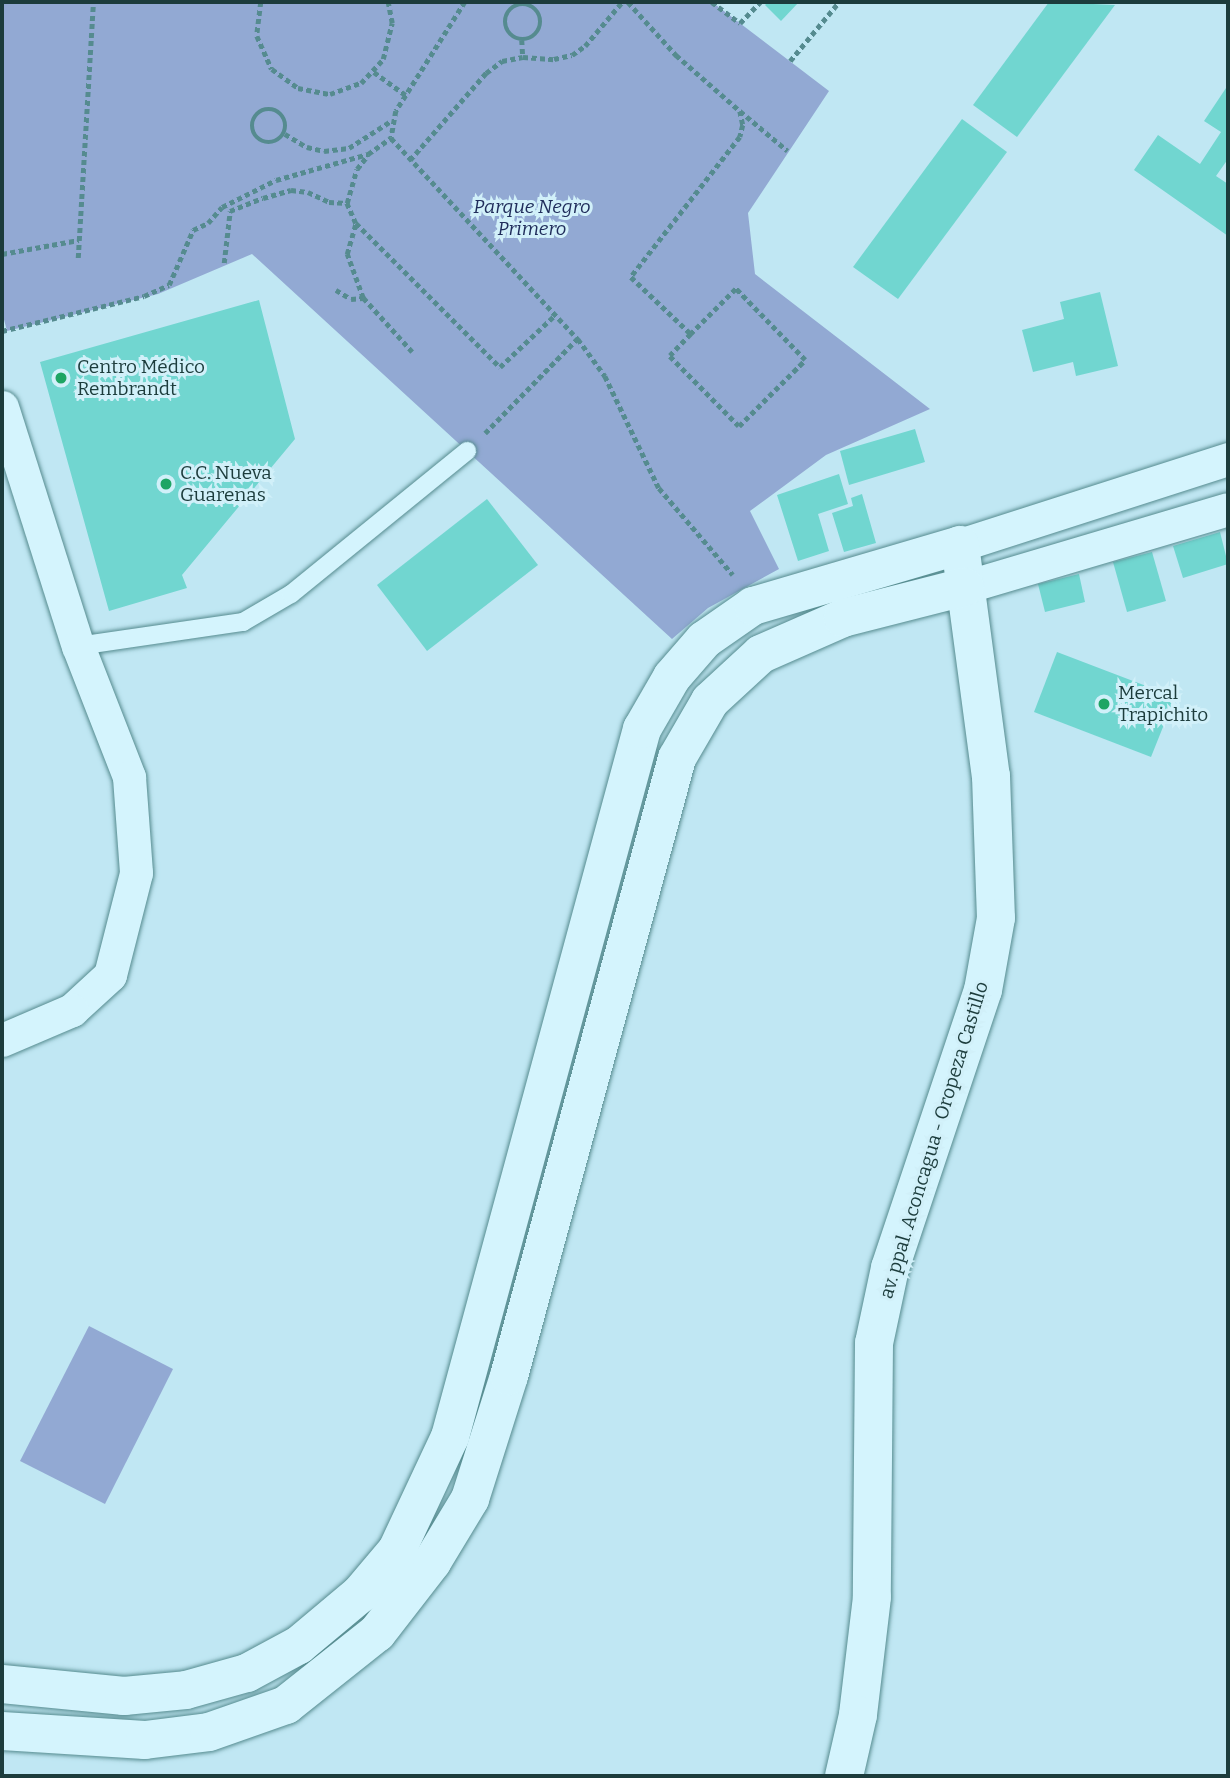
<!DOCTYPE html>
<html>
<head>
<meta charset="utf-8">
<style>
  body { margin:0 }
  #map { position:relative; width:1230px; height:1778px; overflow:hidden; background:#c0e7f3; font-family:Bitter,serif }
  div>[style] { position:absolute }
  .green>* { inset:0; background:#92a9d3 }
  .building>* { inset:0; background:#71d6d0 }
  .path>* { height:4.5px; margin-top:-2.25px; transform-origin:0; background:repeating-linear-gradient(90deg,#558b8f 0 5px,transparent 0 8.5px) }
  .path>.ring { margin:-2.25px; padding:0; box-sizing:content-box; background:none; border:4.5px solid #558b8f; border-radius:50% }
  .roads { filter:drop-shadow(0 0 2px #558b8f) drop-shadow(0 0 2px #558b8f) }
  .service>* { height:18px; margin:-9px; padding:0 9px; transform-origin:9px; border-radius:9px; background:#d4f4fd }
  .minor>* { height:33px; margin:-16.5px; padding:0 16.5px; transform-origin:16.5px; border-radius:16.5px; background:#d4f4fd }
  .tertiary>* { height:38px; margin:-19px; padding:0 19px; transform-origin:19px; border-radius:19px; background:#d4f4fd }
  .dots>* { width:19px; height:19px; translate:-50% -50%; box-sizing:border-box; border:4px solid #d1f0f9; border-radius:50% }
  span { translate:-50% -50%; white-space:nowrap; text-align:center; line-height:1.15; -webkit-text-stroke:6px #d1f0f9; paint-order:stroke }
  .park-label { font-size:19px; color:#202d5b; font-style:italic }
  .poi-label { font-size:19px; color:#1c3c3c }
  .left { translate:0 -50%; text-align:left }
  .street-label { font-size:19px; color:#1c3c3c }
  .frame { position:absolute; inset:0; border:4px solid #1c3c3c; pointer-events:none }
</style>
</head>
<body>
<div id="map">
  <div class="green">
    <div style="clip-path:polygon(2px 2px,712px 2px,829px 91px,748px 213px,755px 274px,930px 409px,826px 455px,750px 511px,779px 569px,708px 608px,672px 639px,252px 254px,158px 294px,7px 331px,2px 312px)"></div>
    <div style="clip-path:polygon(89px 1326px,173px 1369px,105px 1504px,20px 1461px)"></div>
  </div>
  <div class="building">
    <div style="clip-path:polygon(768px 2px,799px 2px,781px 21px,765px 5px)"></div>
    <div style="clip-path:polygon(1049px 2px,1115px 5px,1017px 137px,973px 105px)"></div>
    <div style="clip-path:polygon(1228px 85px,1228px 159px,1216px 176px,1228px 184px,1228px 236px,1134px 170px,1158px 135px,1200px 164px,1221px 132px,1204px 121px)"></div>
    <div style="clip-path:polygon(962px 119px,1007px 152px,898px 299px,853px 267px)"></div>
    <div style="clip-path:polygon(1100px 292px,1118px 366px,1076px 376px,1073px 362px,1033px 372px,1022px 330px,1064px 319px,1060px 302px)"></div>
    <div style="clip-path:polygon(259px 300px,295px 439px,182px 575px,187px 588px,109px 611px,40px 362px)"></div>
    <div style="clip-path:polygon(915px 429px,925px 462px,849px 485px,840px 451px)"></div>
    <div style="clip-path:polygon(839px 474px,848px 504px,818px 514px,829px 551px,798px 561px,777px 495px)"></div>
    <div style="clip-path:polygon(862px 494px,876px 543px,844px 552px,832px 513px,853px 506px,851px 498px)"></div>
    <div style="clip-path:polygon(487px 499px,538px 565px,427px 651px,377px 585px)"></div>
    <div style="clip-path:polygon(1220px 532px,1228px 564px,1183px 578px,1173px 546px)"></div>
    <div style="clip-path:polygon(1152px 552px,1166px 601px,1127px 612px,1113px 562px)"></div>
    <div style="clip-path:polygon(1079px 574px,1085px 602px,1045px 612px,1038px 584px)"></div>
    <div style="clip-path:polygon(1057px 652px,1175px 697px,1151px 757px,1034px 712px)"></div>
  </div>
  <div class="path">
    <div style="left:261px;top:2px;width:34px;rotate:97deg"></div>
    <div style="left:257px;top:36px;width:36px;rotate:66deg"></div>
    <div style="left:272px;top:69px;width:32px;rotate:36deg"></div>
    <div style="left:298px;top:88px;width:33px;rotate:11deg"></div>
    <div style="left:330px;top:94px;width:33px;rotate:-20deg"></div>
    <div style="left:361px;top:83px;width:33px;rotate:-47deg"></div>
    <div style="left:383px;top:59px;width:37px;rotate:-76deg"></div>
    <div style="left:392px;top:23px;width:21px;rotate:-101deg"></div>
    <div style="left:465px;top:2px;width:129px;rotate:122.3deg"></div>
    <div style="left:396px;top:111px;width:27px;rotate:100deg"></div>
    <div style="left:391px;top:138px;width:275px;rotate:47.1deg"></div>
    <div style="left:578px;top:339px;width:46px;rotate:53.9deg"></div>
    <div style="left:605px;top:376px;width:124px;rotate:64.3deg"></div>
    <div style="left:659px;top:488px;width:114px;rotate:49.6deg"></div>
    <div style="left:628px;top:2px;width:72px;rotate:47.8deg"></div>
    <div style="left:676px;top:55px;width:85px;rotate:41.2deg"></div>
    <div style="left:740px;top:111px;width:14px;rotate:78deg"></div>
    <div style="left:743px;top:125px;width:12px;rotate:104deg"></div>
    <div style="left:740px;top:137px;width:177px;rotate:127.9deg"></div>
    <div style="left:631px;top:277px;width:83px;rotate:43.5deg"></div>
    <div style="left:691px;top:334px;width:30px;rotate:134deg"></div>
    <div style="left:670px;top:356px;width:98px;rotate:45.4deg"></div>
    <div style="left:739px;top:426px;width:93px;rotate:-45deg"></div>
    <div style="left:805px;top:360px;width:99px;rotate:-134.2deg"></div>
    <div style="left:736px;top:289px;width:64px;rotate:135deg"></div>
    <div style="left:712px;top:2px;width:35px;rotate:37deg"></div>
    <div style="left:740px;top:23px;width:29px;rotate:-46deg"></div>
    <div class="ring" style="left:505px;top:4px;width:31.5px;height:31.5px"></div>
    <div style="left:522px;top:40px;width:17px;rotate:87deg"></div>
    <div style="left:790px;top:61px;width:77px;rotate:-50.3deg"></div>
    <div style="left:374px;top:72px;width:39px;rotate:36deg"></div>
    <div class="ring" style="left:252px;top:109px;width:29.5px;height:29.5px"></div>
    <div style="left:740px;top:111px;width:62px;rotate:39.8deg"></div>
    <div style="left:285px;top:134px;width:26px;rotate:31deg"></div>
    <div style="left:307px;top:147px;width:17px;rotate:13deg"></div>
    <div style="left:324px;top:151px;width:25px;rotate:-7deg"></div>
    <div style="left:349px;top:148px;width:50px;rotate:-32.7deg"></div>
    <div style="left:410px;top:160px;width:116px;rotate:-48.9deg"></div>
    <div style="left:486px;top:73px;width:20px;rotate:-37deg"></div>
    <div style="left:502px;top:61px;width:21px;rotate:-11deg"></div>
    <div style="left:523px;top:57px;width:31px;rotate:4deg"></div>
    <div style="left:554px;top:59px;width:18px;rotate:-13deg"></div>
    <div style="left:572px;top:55px;width:16px;rotate:-35deg"></div>
    <div style="left:585px;top:46px;width:57px;rotate:-49.9deg"></div>
    <div style="left:347px;top:203px;width:35px;rotate:-74deg"></div>
    <div style="left:357px;top:169px;width:18px;rotate:-52deg"></div>
    <div style="left:2px;top:254px;width:78px;rotate:-10.3deg"></div>
    <div style="left:78px;top:258px;width:256px;rotate:-86.6deg"></div>
    <div style="left:224px;top:263px;width:52px;rotate:-83.4deg"></div>
    <div style="left:230px;top:211px;width:35px;rotate:-22deg"></div>
    <div style="left:263px;top:198px;width:29px;rotate:-16deg"></div>
    <div style="left:291px;top:190px;width:17px;rotate:7deg"></div>
    <div style="left:308px;top:192px;width:23px;rotate:25deg"></div>
    <div style="left:329px;top:202px;width:18px;rotate:3deg"></div>
    <div style="left:347px;top:203px;width:22px;rotate:66deg"></div>
    <div style="left:336px;top:290px;width:17px;rotate:31deg"></div>
    <div style="left:351px;top:299px;width:12px;rotate:-5deg"></div>
    <div style="left:2px;top:331px;width:146px;rotate:-13.8deg"></div>
    <div style="left:144px;top:296px;width:27px;rotate:-24deg"></div>
    <div style="left:169px;top:285px;width:60px;rotate:-66.4deg"></div>
    <div style="left:193px;top:230px;width:17px;rotate:-25deg"></div>
    <div style="left:208px;top:223px;width:21px;rotate:-49deg"></div>
    <div style="left:222px;top:207px;width:60px;rotate:-26.6deg"></div>
    <div style="left:276px;top:180px;width:96px;rotate:-15.8deg"></div>
    <div style="left:368px;top:154px;width:28px;rotate:-35deg"></div>
    <div style="left:412px;top:352px;width:73px;rotate:-132.2deg"></div>
    <div style="left:363px;top:298px;width:47px;rotate:-110deg"></div>
    <div style="left:347px;top:254px;width:32px;rotate:-74deg"></div>
    <div style="left:356px;top:223px;width:204px;rotate:45deg"></div>
    <div style="left:500px;top:367px;width:76px;rotate:-43.4deg"></div>
    <div style="left:485px;top:433px;width:132px;rotate:-45.6deg"></div>
  </div>
  <div class="roads">
    <div class="service">
      <div style="left:78px;top:646px;width:167px;rotate:-8.3deg"></div>
      <div style="left:243px;top:622px;width:56px;rotate:-30.3deg"></div>
      <div style="left:291px;top:594px;width:227px;rotate:-39.1deg"></div>
    </div>
    <div class="minor">
      <div style="left:2px;top:407px;width:251px;rotate:72.4deg"></div>
      <div style="left:78px;top:646px;width:141px;rotate:68.7deg"></div>
      <div style="left:129px;top:777px;width:96px;rotate:85.8deg"></div>
      <div style="left:136px;top:873px;width:105px;rotate:104.3deg"></div>
      <div style="left:110px;top:975px;width:52px;rotate:137.4deg"></div>
      <div style="left:72px;top:1010px;width:76px;rotate:156.8deg"></div>
      <div style="left:960px;top:545px;width:281px;rotate:-17.8deg"></div>
      <div style="left:965px;top:587px;width:274px;rotate:-16.5deg"></div>
    </div>
    <div class="tertiary">
      <div style="left:2px;top:1684px;width:123px;rotate:5.6deg"></div>
      <div style="left:124px;top:1696px;width:62px;rotate:-5.5deg"></div>
      <div style="left:186px;top:1690px;width:63px;rotate:-15.6deg"></div>
      <div style="left:247px;top:1673px;width:59px;rotate:-28.3deg"></div>
      <div style="left:299px;top:1645px;width:80px;rotate:-39.9deg"></div>
      <div style="left:360px;top:1594px;width:57px;rotate:-49.9deg"></div>
      <div style="left:397px;top:1550px;width:125px;rotate:-64.9deg"></div>
      <div style="left:450px;top:1437px;width:734px;rotate:-74.83deg"></div>
      <div style="left:642px;top:729px;width:60px;rotate:-60deg"></div>
      <div style="left:672px;top:677px;width:49px;rotate:-49.1deg"></div>
      <div style="left:704px;top:640px;width:60px;rotate:-34.8deg"></div>
      <div style="left:753px;top:606px;width:216px;rotate:-16.4deg"></div>
      <div style="left:960px;top:545px;width:233px;rotate:82.4deg"></div>
      <div style="left:991px;top:776px;width:142px;rotate:88deg"></div>
      <div style="left:996px;top:918px;width:73px;rotate:100.2deg"></div>
      <div style="left:983px;top:990px;width:293px;rotate:108.5deg"></div>
      <div style="left:890px;top:1268px;width:77px;rotate:102deg"></div>
      <div style="left:874px;top:1343px;width:254px;rotate:90.5deg"></div>
      <div style="left:872px;top:1597px;width:119px;rotate:96.8deg"></div>
      <div style="left:858px;top:1715px;width:63px;rotate:102.9deg"></div>
      <div style="left:2px;top:1731px;width:143px;rotate:3.6deg"></div>
      <div style="left:145px;top:1740px;width:64px;rotate:-7.1deg"></div>
      <div style="left:209px;top:1732px;width:82px;rotate:-19.3deg"></div>
      <div style="left:286px;top:1705px;width:116px;rotate:-38.4deg"></div>
      <div style="left:377px;top:1633px;width:90px;rotate:-52.2deg"></div>
      <div style="left:432px;top:1562px;width:74px;rotate:-58.9deg"></div>
      <div style="left:470px;top:1499px;width:129px;rotate:-72.4deg"></div>
      <div style="left:509px;top:1376px;width:640px;rotate:-74.79deg"></div>
      <div style="left:677px;top:758px;width:66px;rotate:-59.9deg"></div>
      <div style="left:710px;top:701px;width:69px;rotate:-42.7deg"></div>
      <div style="left:761px;top:654px;width:90px;rotate:-23.7deg"></div>
      <div style="left:843px;top:618px;width:126px;rotate:-14.3deg"></div>
    </div>
  </div>
  <div class="dots">
    <div style="left:61px;top:378px;background:#1ea564"></div>
    <div style="left:166px;top:484px;background:#1ea564"></div>
    <div style="left:1104px;top:704px;background:#1ea564"></div>
  </div>
  <div class="park-label">
    <span style="left:532px;top:218px">Parque Negro<br>Primero</span>
  </div>
  <div class="poi-label">
    <span class="left" style="left:77px;top:378px">Centro Médico<br>Rembrandt</span>
    <span class="left" style="left:180px;top:484px">C.C. Nueva<br>Guarenas</span>
    <span class="left" style="left:1118px;top:704px">Mercal<br>Trapichito</span>
  </div>
  <div class="street-label">
    <span style="left:934px;top:1140px;rotate:-73deg">av. ppal. Aconcagua - Oropeza Castillo</span>
  </div>
  <div class="frame"></div>
</div>
</body>
</html>
